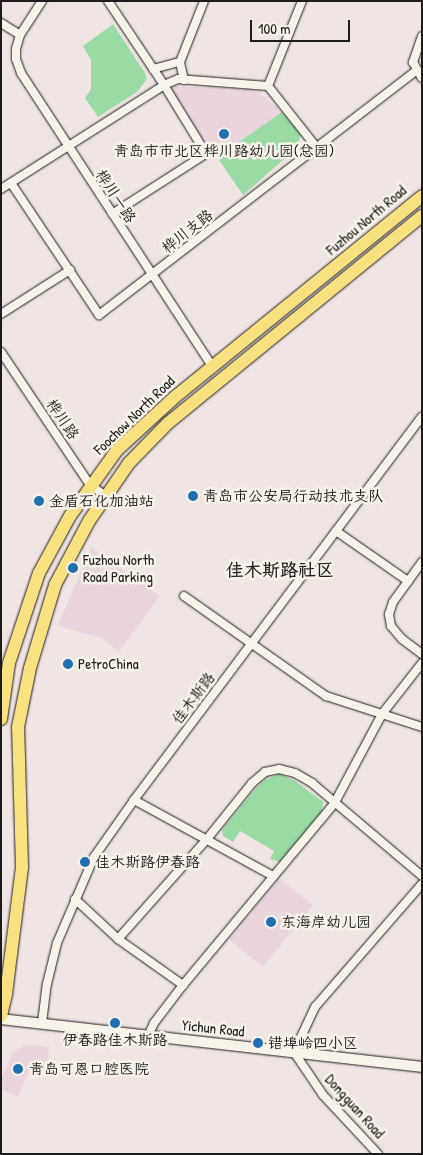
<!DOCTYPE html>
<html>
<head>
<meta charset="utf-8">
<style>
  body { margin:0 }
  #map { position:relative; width:423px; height:1155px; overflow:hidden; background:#f1e5e4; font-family:"Patrick Hand","LXGW WenKai TC",sans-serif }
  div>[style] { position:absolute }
  .built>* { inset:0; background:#ead5df }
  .green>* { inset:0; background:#9adba5 }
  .roads { filter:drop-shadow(0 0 1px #1c1c1c) drop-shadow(0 0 1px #1c1c1c) }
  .minor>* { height:8px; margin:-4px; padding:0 4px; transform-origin:4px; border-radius:4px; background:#f7f3e8 }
  .tertiary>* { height:10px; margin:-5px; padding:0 5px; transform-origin:5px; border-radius:5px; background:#f7f3e8 }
  .primary>* { height:12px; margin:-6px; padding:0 6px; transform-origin:6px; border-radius:6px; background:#fae180 }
  .dots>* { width:14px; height:14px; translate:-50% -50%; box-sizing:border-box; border:2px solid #f7f3e8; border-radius:50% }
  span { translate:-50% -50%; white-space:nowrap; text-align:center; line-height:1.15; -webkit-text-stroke:5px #f7f3e8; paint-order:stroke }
  .poi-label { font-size:15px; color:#1c1c1c }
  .left { translate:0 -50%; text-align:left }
  .street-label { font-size:15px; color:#1c1c1c }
  .quarter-label { font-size:18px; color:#1c1c1c; font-weight:700 }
  .frame { position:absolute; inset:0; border:2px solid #1c1c1c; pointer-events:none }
  .scale { position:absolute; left:250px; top:20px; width:100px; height:22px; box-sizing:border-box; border:2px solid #1c1c1c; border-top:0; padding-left:6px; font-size:15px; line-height:18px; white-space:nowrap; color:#1c1c1c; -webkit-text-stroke:4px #f7f3e8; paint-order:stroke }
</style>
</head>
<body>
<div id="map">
  <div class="built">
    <div style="clip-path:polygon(175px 86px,248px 89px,258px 92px,282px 112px,217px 157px,211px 155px,170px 90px)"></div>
    <div style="clip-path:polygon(91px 547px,160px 596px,119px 652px,102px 638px,58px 626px)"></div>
    <div style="clip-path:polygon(279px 878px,313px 905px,263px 967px,229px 940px)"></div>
    <div style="clip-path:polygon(26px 1045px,49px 1047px,47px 1068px,34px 1066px,29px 1071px,18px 1096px,1px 1089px,1px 1079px,13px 1052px)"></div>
  </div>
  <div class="green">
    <div style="clip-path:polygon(113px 24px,145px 73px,147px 79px,137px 92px,98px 117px,85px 98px,91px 89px,91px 60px,83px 46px)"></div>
    <div style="clip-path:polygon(282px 112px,301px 134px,297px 148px,243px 195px,217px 157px)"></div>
    <div style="clip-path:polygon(279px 774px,294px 780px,323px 802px,322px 812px,280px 862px,270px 859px,274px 851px,240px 831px,233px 842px,223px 836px,222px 830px,256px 788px,265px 780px)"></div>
  </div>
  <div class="roads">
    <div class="minor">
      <div style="left:42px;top:1px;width:40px;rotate:122.9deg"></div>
      <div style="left:20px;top:35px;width:15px;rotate:106deg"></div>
      <div style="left:16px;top:49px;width:10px;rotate:90deg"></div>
      <div style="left:16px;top:59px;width:15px;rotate:70deg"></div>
      <div style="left:21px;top:73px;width:350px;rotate:56.9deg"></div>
      <div style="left:108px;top:1px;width:101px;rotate:56.3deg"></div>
      <div style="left:164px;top:85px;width:79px;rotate:58.5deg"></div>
      <div style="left:205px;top:152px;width:3px;rotate:108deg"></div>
      <div style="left:204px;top:155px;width:109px;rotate:147.3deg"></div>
      <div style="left:1px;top:23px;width:22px;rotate:32deg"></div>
      <div style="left:422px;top:36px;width:28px;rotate:109deg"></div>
      <div style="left:413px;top:62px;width:18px;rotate:61deg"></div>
      <div style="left:153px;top:69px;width:28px;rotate:-15deg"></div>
      <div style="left:184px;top:80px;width:18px;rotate:-103deg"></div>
      <div style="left:180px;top:62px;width:66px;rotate:-68.5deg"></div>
      <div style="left:268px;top:86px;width:92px;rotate:-68.2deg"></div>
      <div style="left:11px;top:183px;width:159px;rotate:56.3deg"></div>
      <div style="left:99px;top:315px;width:400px;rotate:-37.6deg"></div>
      <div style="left:1px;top:189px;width:193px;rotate:-32.5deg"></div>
      <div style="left:164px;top:85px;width:15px;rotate:-23deg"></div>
      <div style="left:178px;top:79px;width:90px;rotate:4.4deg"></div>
      <div style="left:268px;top:86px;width:79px;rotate:51.7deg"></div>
      <div style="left:1px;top:314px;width:82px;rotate:-32.5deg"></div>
      <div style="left:1px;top:352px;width:160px;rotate:56.2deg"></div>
      <div style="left:90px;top:485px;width:19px;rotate:35deg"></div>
      <div style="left:336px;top:531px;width:88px;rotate:34.8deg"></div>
      <div style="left:422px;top:562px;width:49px;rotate:125.9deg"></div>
      <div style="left:393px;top:602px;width:13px;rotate:108deg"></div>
      <div style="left:389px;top:614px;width:12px;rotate:81deg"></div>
      <div style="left:391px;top:626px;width:17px;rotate:50deg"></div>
      <div style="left:402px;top:639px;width:25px;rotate:37deg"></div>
      <div style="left:184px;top:596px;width:174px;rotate:35.2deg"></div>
      <div style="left:326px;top:696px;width:101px;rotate:17.9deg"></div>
      <div style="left:134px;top:800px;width:158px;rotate:28.7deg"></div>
      <div style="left:75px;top:899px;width:59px;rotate:42.9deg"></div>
      <div style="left:118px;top:939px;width:80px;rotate:35.3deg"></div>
      <div style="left:118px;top:939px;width:134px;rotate:-48.3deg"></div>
      <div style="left:207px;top:839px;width:72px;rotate:-51.2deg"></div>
      <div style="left:252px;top:783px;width:17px;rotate:-40deg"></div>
      <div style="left:265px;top:772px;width:14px;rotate:-12deg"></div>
      <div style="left:279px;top:769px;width:16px;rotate:14deg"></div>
      <div style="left:295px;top:773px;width:20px;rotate:30deg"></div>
      <div style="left:312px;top:783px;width:144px;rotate:40.2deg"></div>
      <div style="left:42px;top:1023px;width:39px;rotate:-83deg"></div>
      <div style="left:47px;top:984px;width:42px;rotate:-76.3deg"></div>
      <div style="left:57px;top:943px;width:94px;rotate:-66.7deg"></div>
      <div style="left:94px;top:857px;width:70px;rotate:-54.9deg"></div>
      <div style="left:134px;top:800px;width:479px;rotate:-53.1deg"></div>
      <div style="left:148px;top:1036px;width:14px;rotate:-65deg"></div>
      <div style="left:154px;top:1023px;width:48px;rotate:-52.7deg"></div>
      <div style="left:183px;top:985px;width:236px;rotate:-50.2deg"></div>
      <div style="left:334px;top:804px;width:102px;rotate:-61.9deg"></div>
      <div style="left:382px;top:714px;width:65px;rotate:-51.9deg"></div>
      <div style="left:378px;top:1154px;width:81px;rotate:-133deg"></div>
      <div style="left:323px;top:1095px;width:52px;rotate:-124deg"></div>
      <div style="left:294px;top:1052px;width:50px;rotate:-65deg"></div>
      <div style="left:315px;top:1007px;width:163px;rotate:-49deg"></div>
    </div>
    <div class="tertiary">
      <div style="left:1px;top:1019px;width:424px;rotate:6.5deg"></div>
    </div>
    <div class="primary">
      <div style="left:1px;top:719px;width:57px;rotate:-81.9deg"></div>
      <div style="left:9px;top:663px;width:95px;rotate:-71.6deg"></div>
      <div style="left:39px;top:573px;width:65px;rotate:-61.5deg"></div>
      <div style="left:70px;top:516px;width:81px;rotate:-54.5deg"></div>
      <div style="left:117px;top:450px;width:80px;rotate:-42.5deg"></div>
      <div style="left:176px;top:396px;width:317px;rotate:-39.1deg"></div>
      <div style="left:1px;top:1016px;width:23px;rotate:-77deg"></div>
      <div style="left:6px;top:994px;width:128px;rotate:-82.8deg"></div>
      <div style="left:22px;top:867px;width:140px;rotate:-91.6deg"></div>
      <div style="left:18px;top:727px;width:60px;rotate:-78.5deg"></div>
      <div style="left:30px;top:668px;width:87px;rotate:-73.2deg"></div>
      <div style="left:55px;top:585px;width:72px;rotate:-62deg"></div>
      <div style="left:89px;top:521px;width:70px;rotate:-55.4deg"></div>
      <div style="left:129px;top:463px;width:56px;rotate:-45.7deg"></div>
      <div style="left:168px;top:423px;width:328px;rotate:-39.2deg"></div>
    </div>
  </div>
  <div class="dots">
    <div style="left:224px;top:134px;background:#1f6fb2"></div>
    <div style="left:193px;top:496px;background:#1f6fb2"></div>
    <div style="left:39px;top:501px;background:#1f6fb2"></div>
    <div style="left:73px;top:568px;background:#1f6fb2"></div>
    <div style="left:68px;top:664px;background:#1f6fb2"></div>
    <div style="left:85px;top:862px;background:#1f6fb2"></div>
    <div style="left:271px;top:922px;background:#1f6fb2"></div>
    <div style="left:115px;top:1023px;background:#1f6fb2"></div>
    <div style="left:258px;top:1043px;background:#1f6fb2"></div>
    <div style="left:18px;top:1069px;background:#1f6fb2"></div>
  </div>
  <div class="poi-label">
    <span style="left:224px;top:151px">青岛市市北区桦川路幼儿园(总园)</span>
    <span class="left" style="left:203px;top:496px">青岛市公安局行动技术支队</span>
    <span class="left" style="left:49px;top:501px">金盾石化加油站</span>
    <span class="left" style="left:83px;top:568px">Fuzhou North<br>Road Parking</span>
    <span class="left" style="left:78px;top:664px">PetroChina</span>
    <span class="left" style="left:95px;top:862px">佳木斯路伊春路</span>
    <span class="left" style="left:281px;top:922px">东海岸幼儿园</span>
    <span style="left:115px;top:1040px">伊春路佳木斯路</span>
    <span class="left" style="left:268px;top:1043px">错埠岭四小区</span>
    <span class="left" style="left:29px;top:1069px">青岛可恩口腔医院</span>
  </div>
  <div class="street-label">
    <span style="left:116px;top:196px;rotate:57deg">桦川一路</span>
    <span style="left:366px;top:220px;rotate:-40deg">Fuzhou North Road</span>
    <span style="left:187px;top:231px;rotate:-38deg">桦川支路</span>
    <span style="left:134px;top:415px;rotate:-44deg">Foochow North Road</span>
    <span style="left:63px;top:419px;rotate:56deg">桦川路</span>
    <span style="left:193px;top:698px;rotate:-53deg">佳木斯路</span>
    <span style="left:213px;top:1028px;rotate:6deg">Yichun Road</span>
    <span style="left:355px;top:1106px;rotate:48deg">Dongguan Road</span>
  </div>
  <div class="quarter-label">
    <span style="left:280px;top:570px">佳木斯路社区</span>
  </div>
  <div class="frame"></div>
  <div class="scale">100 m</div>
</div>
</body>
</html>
